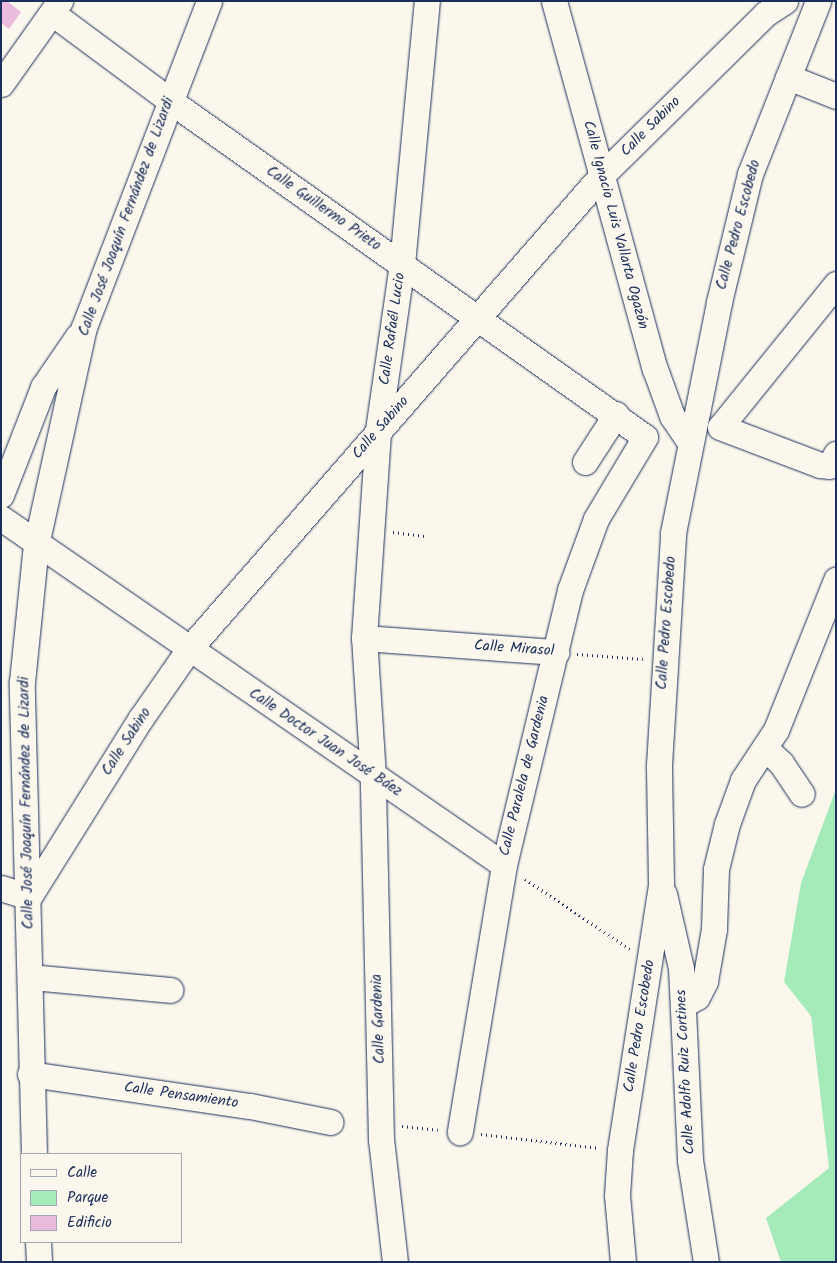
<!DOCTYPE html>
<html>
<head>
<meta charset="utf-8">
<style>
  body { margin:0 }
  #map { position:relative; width:837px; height:1263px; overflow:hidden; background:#fbf7ec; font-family:Kalam,sans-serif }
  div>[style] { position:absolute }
  .green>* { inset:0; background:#a4ebb9 }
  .building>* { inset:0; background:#eabbde }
  .path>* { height:3px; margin-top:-1.5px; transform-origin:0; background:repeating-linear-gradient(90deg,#1b2f5e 0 1px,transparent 0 5px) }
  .roads { filter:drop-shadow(0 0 1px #1b2f5e) drop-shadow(0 0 1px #1b2f5e) }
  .minor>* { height:25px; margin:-12.5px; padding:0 12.5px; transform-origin:12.5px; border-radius:12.5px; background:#fbf7ec }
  span { translate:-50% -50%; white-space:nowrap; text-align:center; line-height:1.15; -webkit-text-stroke:4px #fbf7ec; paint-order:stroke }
  .street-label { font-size:15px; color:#1b2f5e }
  .frame { position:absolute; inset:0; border:2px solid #1b2f5e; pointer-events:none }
  .legend { position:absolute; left:20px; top:1153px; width:162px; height:90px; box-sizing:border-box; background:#fbf7ec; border:1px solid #a1a7b3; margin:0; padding:6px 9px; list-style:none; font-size:15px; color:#1b2f5e }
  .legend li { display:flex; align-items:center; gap:10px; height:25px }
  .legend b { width:25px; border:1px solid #a1a7b3 }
</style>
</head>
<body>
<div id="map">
  <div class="green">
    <div style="clip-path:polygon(836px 789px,836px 1262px,781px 1262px,766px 1218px,829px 1168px,811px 1016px,784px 982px,801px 883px)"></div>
  </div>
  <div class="building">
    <div style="clip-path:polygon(1px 1px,7px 1px,21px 12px,9px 29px,1px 23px)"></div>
  </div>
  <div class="path">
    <div style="left:393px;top:532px;width:32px;rotate:7deg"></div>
    <div style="left:577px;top:654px;width:66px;rotate:4.3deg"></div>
    <div style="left:525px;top:879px;width:126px;rotate:33.7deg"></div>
    <div style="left:402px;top:1126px;width:36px;rotate:6deg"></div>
    <div style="left:481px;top:1134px;width:119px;rotate:6.8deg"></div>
  </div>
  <div class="roads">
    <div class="minor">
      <div style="left:554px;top:1px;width:382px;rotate:74.7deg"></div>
      <div style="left:655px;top:369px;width:50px;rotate:70.1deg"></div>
      <div style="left:672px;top:416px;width:32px;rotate:56deg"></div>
      <div style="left:52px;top:13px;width:146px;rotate:36.6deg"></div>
      <div style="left:169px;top:100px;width:583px;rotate:35.3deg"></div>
      <div style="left:645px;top:437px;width:96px;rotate:120.9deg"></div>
      <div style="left:596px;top:519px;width:76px;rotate:110.1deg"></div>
      <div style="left:570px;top:590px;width:283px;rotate:103.5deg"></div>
      <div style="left:504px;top:865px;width:271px;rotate:99.4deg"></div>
      <div style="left:788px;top:77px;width:52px;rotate:21.6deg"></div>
      <div style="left:1px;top:84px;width:102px;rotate:-54.6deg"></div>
      <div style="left:836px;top:284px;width:184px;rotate:129deg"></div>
      <div style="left:720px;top:427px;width:107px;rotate:20.8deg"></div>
      <div style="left:820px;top:465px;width:9px;rotate:6deg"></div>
      <div style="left:829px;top:466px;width:14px;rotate:-60deg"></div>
      <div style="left:585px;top:462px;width:57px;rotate:-57.1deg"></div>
      <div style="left:1px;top:495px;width:116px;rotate:-68.7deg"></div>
      <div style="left:43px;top:387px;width:62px;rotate:-55.5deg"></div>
      <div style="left:1px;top:518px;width:611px;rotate:34.6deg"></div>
      <div style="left:364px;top:638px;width:193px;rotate:4.2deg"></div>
      <div style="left:766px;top:749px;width:21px;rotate:43deg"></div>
      <div style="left:781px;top:763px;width:37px;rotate:56deg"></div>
      <div style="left:1px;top:888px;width:29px;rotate:18deg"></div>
      <div style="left:664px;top:894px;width:76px;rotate:77.1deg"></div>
      <div style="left:681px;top:968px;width:192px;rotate:87.3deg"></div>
      <div style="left:690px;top:1160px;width:103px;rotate:81.1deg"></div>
      <div style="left:29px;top:897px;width:211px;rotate:-58deg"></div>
      <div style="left:141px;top:718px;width:84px;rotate:-55.2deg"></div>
      <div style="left:189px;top:649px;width:627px;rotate:-48.94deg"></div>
      <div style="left:601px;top:176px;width:231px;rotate:-44.6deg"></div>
      <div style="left:765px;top:14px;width:24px;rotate:-33deg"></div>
      <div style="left:31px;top:977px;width:140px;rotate:5.3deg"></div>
      <div style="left:683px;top:1005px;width:16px;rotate:-30deg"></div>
      <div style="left:697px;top:997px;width:18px;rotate:-63deg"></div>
      <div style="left:705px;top:981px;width:53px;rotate:-80.2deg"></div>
      <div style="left:714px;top:929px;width:60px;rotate:-88.1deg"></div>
      <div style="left:716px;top:869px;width:46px;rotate:-76.3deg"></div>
      <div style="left:727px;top:824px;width:47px;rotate:-70deg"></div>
      <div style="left:743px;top:780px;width:60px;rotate:-56.6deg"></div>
      <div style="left:776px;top:730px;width:162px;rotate:-68.2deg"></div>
      <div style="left:30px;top:1074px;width:222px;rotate:8.3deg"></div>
      <div style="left:250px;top:1106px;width:82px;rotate:11.3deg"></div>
      <div style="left:34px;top:1154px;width:472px;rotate:-91.5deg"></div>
      <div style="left:22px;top:682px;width:138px;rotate:-84.2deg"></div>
      <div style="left:36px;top:545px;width:223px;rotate:-77.6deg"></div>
      <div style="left:84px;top:327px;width:349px;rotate:-69deg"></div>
      <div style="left:38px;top:1242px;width:20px;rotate:87deg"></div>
      <div style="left:395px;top:1262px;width:123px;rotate:-96.5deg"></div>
      <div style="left:381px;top:1140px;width:364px;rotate:-91.3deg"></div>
      <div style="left:373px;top:776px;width:138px;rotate:-93.7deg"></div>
      <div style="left:364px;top:638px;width:208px;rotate:-86.1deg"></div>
      <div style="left:378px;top:430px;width:168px;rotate:-81.8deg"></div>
      <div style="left:402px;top:264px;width:264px;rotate:-84.6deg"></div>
      <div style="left:623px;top:1262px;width:67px;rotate:-95.1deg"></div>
      <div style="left:617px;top:1195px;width:45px;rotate:-86.2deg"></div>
      <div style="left:620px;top:1150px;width:269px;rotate:-81.2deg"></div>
      <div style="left:661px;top:884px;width:119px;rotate:-91deg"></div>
      <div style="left:659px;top:765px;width:232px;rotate:-86.5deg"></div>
      <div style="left:673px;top:533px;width:236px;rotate:-78.7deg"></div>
      <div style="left:719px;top:302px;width:132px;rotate:-76.4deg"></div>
      <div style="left:750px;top:174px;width:186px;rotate:-68.5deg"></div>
    </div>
  </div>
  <div class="street-label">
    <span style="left:651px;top:127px;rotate:-45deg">Calle Sabino</span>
    <span style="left:323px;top:209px;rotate:35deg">Calle Guillermo Prieto</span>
    <span style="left:127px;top:217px;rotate:-70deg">Calle José Joaquín Fernández de Lizardi</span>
    <span style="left:615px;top:225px;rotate:75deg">Calle Ignacio Luis Vallarta Ogazón</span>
    <span style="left:739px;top:225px;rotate:-75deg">Calle Pedro Escobedo</span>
    <span style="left:393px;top:329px;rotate:-82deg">Calle Rafaél Lucio</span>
    <span style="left:381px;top:428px;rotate:-49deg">Calle Sabino</span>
    <span style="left:667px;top:623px;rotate:-86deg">Calle Pedro Escobedo</span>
    <span style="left:514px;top:649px;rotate:4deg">Calle Mirasol</span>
    <span style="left:127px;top:742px;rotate:-57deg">Calle Sabino</span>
    <span style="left:325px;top:743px;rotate:34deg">Calle Doctor Juan José Báez</span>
    <span style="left:525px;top:776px;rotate:-76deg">Calle Paralela de Gardenia</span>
    <span style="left:27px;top:803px;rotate:-91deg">Calle José Joaquín Fernández de Lizardi</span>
    <span style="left:379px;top:1019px;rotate:-92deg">Calle Gardenia</span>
    <span style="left:640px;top:1026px;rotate:-81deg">Calle Pedro Escobedo</span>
    <span style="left:686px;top:1072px;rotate:-93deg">Calle Adolfo Ruiz Cortines</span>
    <span style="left:181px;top:1096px;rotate:8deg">Calle Pensamiento</span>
  </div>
  <div class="frame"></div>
  <ul class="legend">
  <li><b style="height:6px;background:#fbf7ec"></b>Calle</li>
  <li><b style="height:14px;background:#a4ebb9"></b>Parque</li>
  <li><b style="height:14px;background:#eabbde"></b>Edificio</li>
  </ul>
</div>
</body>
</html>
